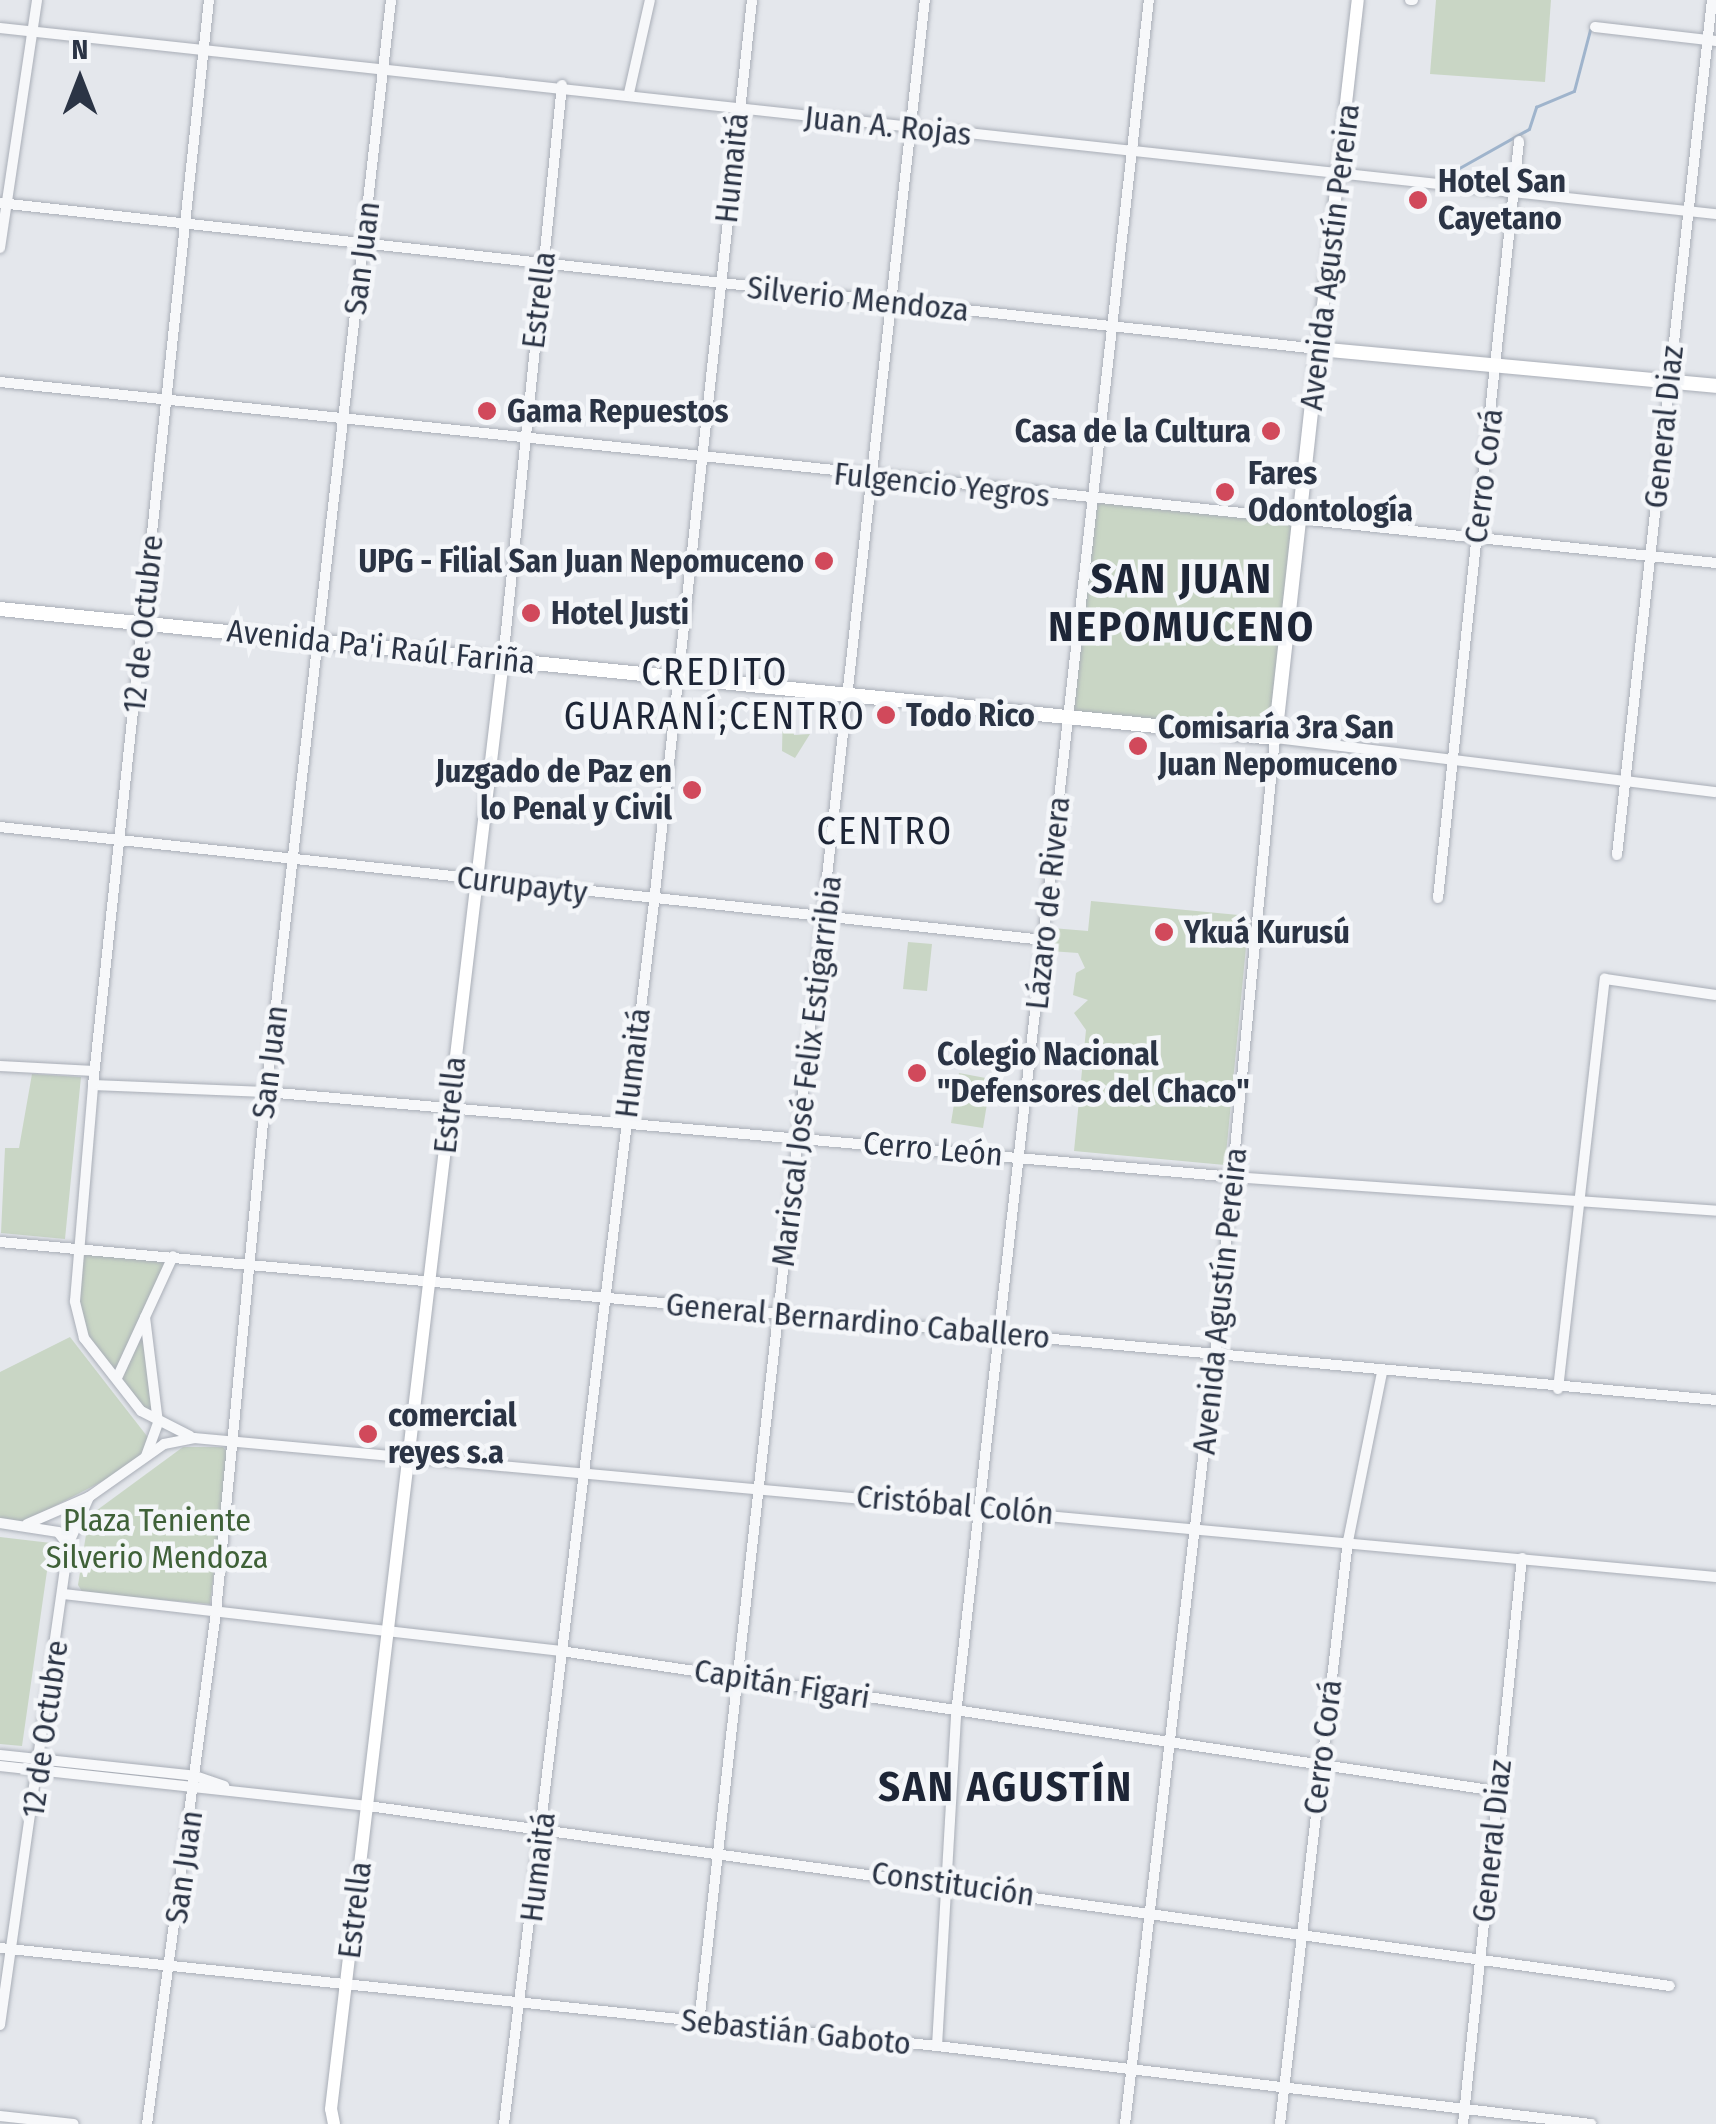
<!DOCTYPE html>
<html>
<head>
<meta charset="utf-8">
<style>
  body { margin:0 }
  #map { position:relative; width:1716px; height:2124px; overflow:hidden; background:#e4e7ec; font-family:"Fira Sans Condensed",sans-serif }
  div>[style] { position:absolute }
  .green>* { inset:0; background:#c9d6c5 }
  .stream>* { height:2.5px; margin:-1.25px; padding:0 1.25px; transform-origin:1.25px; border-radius:1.25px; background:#9fb4cc }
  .roads { filter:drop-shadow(0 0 2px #a9aeb7) drop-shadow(0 0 2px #a9aeb7) }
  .minor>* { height:10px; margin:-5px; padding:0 5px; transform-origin:5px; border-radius:5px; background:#f7f8fa }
  .major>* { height:12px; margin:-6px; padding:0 6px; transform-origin:6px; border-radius:6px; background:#fff }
  .highway>* { height:14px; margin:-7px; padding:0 7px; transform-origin:7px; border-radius:7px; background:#fff }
  .dots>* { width:28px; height:28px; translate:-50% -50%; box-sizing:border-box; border:5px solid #f4f6f9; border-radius:50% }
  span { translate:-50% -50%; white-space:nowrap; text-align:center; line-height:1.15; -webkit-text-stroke:9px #f4f6f9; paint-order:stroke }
  .street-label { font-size:32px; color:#2b3445 }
  .poi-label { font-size:32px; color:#2b3445; font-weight:700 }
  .left { translate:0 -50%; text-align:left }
  .right { translate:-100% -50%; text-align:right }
  .park-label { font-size:32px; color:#3f6138 }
  .quarter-label { font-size:38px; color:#1d2536; letter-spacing:2.5px }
  .district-label { font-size:42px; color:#1d2536; font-weight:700; letter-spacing:2.5px }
  .north { position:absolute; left:30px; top:30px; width:100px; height:100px; -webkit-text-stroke:8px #f4f6f9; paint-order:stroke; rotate:0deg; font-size:28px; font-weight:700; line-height:40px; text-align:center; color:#2b3445 }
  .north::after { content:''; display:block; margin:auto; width:35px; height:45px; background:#2b3445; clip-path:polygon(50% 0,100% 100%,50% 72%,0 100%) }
</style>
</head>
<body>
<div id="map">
  <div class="green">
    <div style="clip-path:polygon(1436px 0,1551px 0,1545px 82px,1430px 74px)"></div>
    <div style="clip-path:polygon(1097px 502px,1297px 524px,1274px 735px,1070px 715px)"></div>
    <div style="clip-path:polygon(783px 705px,790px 705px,794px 735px,810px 734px,795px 758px,782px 751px)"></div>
    <div style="clip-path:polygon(1091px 901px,1249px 916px,1225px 1165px,1074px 1151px,1086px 1030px,1074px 1013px,1088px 1000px,1073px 995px,1076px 973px,1085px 968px,1078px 953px,1050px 951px,1052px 928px,1088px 931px)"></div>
    <div style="clip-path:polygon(908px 942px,932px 944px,927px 991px,903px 989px)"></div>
    <div style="clip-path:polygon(959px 1073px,991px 1079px,983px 1128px,951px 1123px)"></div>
    <div style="clip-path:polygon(32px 1074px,81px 1077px,65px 1239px,1px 1233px,5px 1148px,19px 1148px)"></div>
    <div style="clip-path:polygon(79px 1249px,173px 1256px,145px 1317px,156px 1413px,141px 1411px,77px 1320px)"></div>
    <div style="clip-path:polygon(70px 1337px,150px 1440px,147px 1458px,26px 1521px,0 1524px,0 1372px)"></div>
    <div style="clip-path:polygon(183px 1447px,223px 1447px,229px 1454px,210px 1604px,83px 1593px,78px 1585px,89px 1516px)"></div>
    <div style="clip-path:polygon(0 1537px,51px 1543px,22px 1746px,0 1744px)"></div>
  </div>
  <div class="stream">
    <div style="left:1438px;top:180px;width:104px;rotate:-29.3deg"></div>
    <div style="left:1529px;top:129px;width:23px;rotate:-72deg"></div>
    <div style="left:1536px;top:107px;width:41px;rotate:-22.8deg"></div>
    <div style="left:1574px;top:91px;width:63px;rotate:-75.3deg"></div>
  </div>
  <div class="roads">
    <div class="minor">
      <div style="left:1410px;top:0;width:3px"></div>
      <div style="left:1595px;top:27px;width:122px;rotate:6.6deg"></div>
      <div style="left:0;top:28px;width:1726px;rotate:6.19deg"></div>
      <div style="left:629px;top:93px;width:95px;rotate:-77.3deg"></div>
      <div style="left:0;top:203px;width:1326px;rotate:6.32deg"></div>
      <div style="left:0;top:248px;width:251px;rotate:-81.5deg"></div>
      <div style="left:0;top:382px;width:1726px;rotate:6.02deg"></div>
      <div style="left:503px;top:660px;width:578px;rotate:-84.14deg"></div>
      <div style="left:0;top:827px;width:1050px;rotate:6.18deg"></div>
      <div style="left:1617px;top:855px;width:860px;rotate:-83.66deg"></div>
      <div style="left:1438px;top:898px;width:761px;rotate:-83.89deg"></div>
      <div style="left:0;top:1066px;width:94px;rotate:3deg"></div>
      <div style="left:93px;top:1085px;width:173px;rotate:2.3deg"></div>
      <div style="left:266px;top:1092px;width:972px;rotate:5.02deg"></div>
      <div style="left:1234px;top:1177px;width:483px;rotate:4deg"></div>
      <div style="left:0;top:1242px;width:1723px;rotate:5.26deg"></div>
      <div style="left:145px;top:1317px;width:107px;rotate:83deg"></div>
      <div style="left:158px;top:1423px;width:35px;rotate:110deg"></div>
      <div style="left:117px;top:1378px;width:134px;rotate:-65.3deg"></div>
      <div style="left:1558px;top:1389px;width:413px;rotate:-83.5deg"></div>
      <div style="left:1605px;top:979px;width:112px;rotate:8.2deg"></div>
      <div style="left:190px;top:1436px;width:55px;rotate:-153deg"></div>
      <div style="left:141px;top:1411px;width:93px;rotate:-128deg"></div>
      <div style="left:84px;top:1338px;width:38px;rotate:-104deg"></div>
      <div style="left:75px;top:1301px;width:217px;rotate:-85.2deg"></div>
      <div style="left:93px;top:1085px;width:1091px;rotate:-83.9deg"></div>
      <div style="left:0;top:1523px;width:59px;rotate:8.8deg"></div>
      <div style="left:58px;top:1532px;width:16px;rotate:52deg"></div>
      <div style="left:27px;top:1524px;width:68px;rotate:-23.5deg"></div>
      <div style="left:89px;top:1497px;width:92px;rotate:-35.2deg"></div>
      <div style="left:164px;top:1444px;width:31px;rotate:-11deg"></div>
      <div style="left:194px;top:1438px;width:1528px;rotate:5.22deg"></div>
      <div style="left:64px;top:1594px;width:500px;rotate:6.54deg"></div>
      <div style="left:561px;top:1651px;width:946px;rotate:8.51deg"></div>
      <div style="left:0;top:1755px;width:196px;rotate:6.1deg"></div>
      <div style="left:195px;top:1776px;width:31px;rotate:19deg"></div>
      <div style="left:0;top:1766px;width:370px;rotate:6.2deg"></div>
      <div style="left:368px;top:1806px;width:1314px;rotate:7.87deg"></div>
      <div style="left:0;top:1948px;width:942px;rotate:5.97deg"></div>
      <div style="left:937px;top:2046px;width:659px;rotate:6.8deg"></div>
      <div style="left:699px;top:2023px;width:2036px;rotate:-83.63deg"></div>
      <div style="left:0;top:2025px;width:485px;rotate:-81.9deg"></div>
      <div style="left:68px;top:1545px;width:52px;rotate:-66.4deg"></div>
      <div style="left:937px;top:2046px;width:333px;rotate:-86.7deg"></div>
      <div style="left:956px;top:1714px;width:1725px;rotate:-83.58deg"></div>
      <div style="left:0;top:2116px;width:74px;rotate:6.2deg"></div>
      <div style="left:147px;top:2124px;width:517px;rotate:-82.32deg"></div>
      <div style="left:216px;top:1612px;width:522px;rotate:-84.51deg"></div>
      <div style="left:266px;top:1092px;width:1099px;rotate:-83.47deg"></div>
      <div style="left:504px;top:2124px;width:1231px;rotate:-83deg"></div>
      <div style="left:654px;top:902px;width:907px;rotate:-83.8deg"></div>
      <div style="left:1125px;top:2124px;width:774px;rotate:-83.32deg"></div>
      <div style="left:1215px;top:1355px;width:620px;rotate:-84.45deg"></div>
      <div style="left:1275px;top:738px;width:444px;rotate:7deg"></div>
      <div style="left:1280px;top:2124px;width:587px;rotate:-83.35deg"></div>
      <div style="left:1348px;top:1541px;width:171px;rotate:-78.6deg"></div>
      <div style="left:1463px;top:2124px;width:569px;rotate:-84.05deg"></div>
    </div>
    <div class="major">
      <div style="left:1318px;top:349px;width:351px;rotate:-83.5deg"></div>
      <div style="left:334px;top:2124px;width:15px;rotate:-101deg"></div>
      <div style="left:331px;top:2109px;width:1459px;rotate:-83.23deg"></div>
    </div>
    <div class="highway">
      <div style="left:0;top:609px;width:1282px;rotate:5.78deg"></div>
      <div style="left:1275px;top:738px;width:391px;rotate:-83.7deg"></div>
      <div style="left:1318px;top:349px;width:400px;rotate:5.3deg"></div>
    </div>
  </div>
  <div class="dots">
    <div style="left:1418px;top:200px;background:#d1495b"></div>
    <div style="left:487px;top:411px;background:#d1495b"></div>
    <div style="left:1271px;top:431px;background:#d1495b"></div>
    <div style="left:1225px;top:492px;background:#d1495b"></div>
    <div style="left:824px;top:561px;background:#d1495b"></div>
    <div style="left:531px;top:613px;background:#d1495b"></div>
    <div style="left:886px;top:715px;background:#d1495b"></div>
    <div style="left:1138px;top:746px;background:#d1495b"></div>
    <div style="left:692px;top:790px;background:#d1495b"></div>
    <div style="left:1164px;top:932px;background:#d1495b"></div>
    <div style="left:917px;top:1073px;background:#d1495b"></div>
    <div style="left:368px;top:1434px;background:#d1495b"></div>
  </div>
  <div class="street-label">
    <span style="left:888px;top:126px;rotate:6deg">Juan A. Rojas</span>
    <span style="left:732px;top:168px;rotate:-84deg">Humaitá</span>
    <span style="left:1330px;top:257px;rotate:-83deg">Avenida Agustín Pereira</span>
    <span style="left:362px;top:258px;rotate:-83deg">San Juan</span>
    <span style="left:858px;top:299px;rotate:6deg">Silverio Mendoza</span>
    <span style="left:539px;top:300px;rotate:-83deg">Estrella</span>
    <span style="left:1664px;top:427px;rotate:-84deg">General Diaz</span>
    <span style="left:1484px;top:476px;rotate:-83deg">Cerro Corá</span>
    <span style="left:942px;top:485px;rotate:6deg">Fulgencio Yegros</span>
    <span style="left:143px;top:624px;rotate:-84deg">12 de Octubre</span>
    <span style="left:381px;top:647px;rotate:6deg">Avenida Pa'i Raúl Fariña</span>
    <span style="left:522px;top:885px;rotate:7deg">Curupayty</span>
    <span style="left:1048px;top:903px;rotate:-84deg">Lázaro de Rivera</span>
    <span style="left:270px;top:1062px;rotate:-83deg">San Juan</span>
    <span style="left:633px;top:1063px;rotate:-83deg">Humaitá</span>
    <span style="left:807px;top:1071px;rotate:-83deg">Mariscal José Felix Estigarribia</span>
    <span style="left:450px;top:1105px;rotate:-84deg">Estrella</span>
    <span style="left:933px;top:1149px;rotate:5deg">Cerro León</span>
    <span style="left:1220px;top:1301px;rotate:-84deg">Avenida Agustín Pereira</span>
    <span style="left:858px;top:1321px;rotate:5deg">General Bernardino Caballero</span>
    <span style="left:955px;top:1505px;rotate:5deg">Cristóbal Colón</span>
    <span style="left:782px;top:1684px;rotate:9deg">Capitán Figari</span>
    <span style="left:45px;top:1729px;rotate:-82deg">12 de Octubre</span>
    <span style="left:1323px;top:1747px;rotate:-83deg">Cerro Corá</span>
    <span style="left:1492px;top:1841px;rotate:-84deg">General Diaz</span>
    <span style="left:184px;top:1867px;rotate:-82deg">San Juan</span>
    <span style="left:538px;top:1867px;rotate:-83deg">Humaitá</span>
    <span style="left:953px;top:1884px;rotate:8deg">Constitución</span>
    <span style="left:355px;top:1910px;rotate:-83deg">Estrella</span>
    <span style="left:796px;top:2032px;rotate:6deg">Sebastián Gaboto</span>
  </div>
  <div class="poi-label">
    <span class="left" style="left:1438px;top:200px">Hotel San<br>Cayetano</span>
    <span class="left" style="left:507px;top:411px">Gama Repuestos</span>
    <span class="right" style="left:1251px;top:431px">Casa de la Cultura</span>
    <span class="left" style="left:1248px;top:492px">Fares<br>Odontología</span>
    <span class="right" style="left:804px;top:561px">UPG - Filial San Juan Nepomuceno</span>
    <span class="left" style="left:551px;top:613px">Hotel Justi</span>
    <span class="left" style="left:906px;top:715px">Todo Rico</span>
    <span class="left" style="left:1158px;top:746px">Comisaría 3ra San<br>Juan Nepomuceno</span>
    <span class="right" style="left:672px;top:790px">Juzgado de Paz en<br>lo Penal y Civil</span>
    <span class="left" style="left:1184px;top:932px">Ykuá Kurusú</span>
    <span class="left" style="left:937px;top:1073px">Colegio Nacional<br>"Defensores del Chaco"</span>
    <span class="left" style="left:388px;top:1434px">comercial<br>reyes s.a</span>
  </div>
  <div class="park-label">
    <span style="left:157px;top:1539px">Plaza Teniente<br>Silverio Mendoza</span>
  </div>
  <div class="quarter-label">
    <span style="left:715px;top:695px">CREDITO<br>GUARANÍ;CENTRO</span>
    <span style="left:885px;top:832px">CENTRO</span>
  </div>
  <div class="district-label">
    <span style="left:1182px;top:603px">SAN JUAN<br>NEPOMUCENO</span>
    <span style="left:1006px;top:1787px">SAN AGUSTÍN</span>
  </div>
  <div class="north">N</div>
</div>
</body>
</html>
